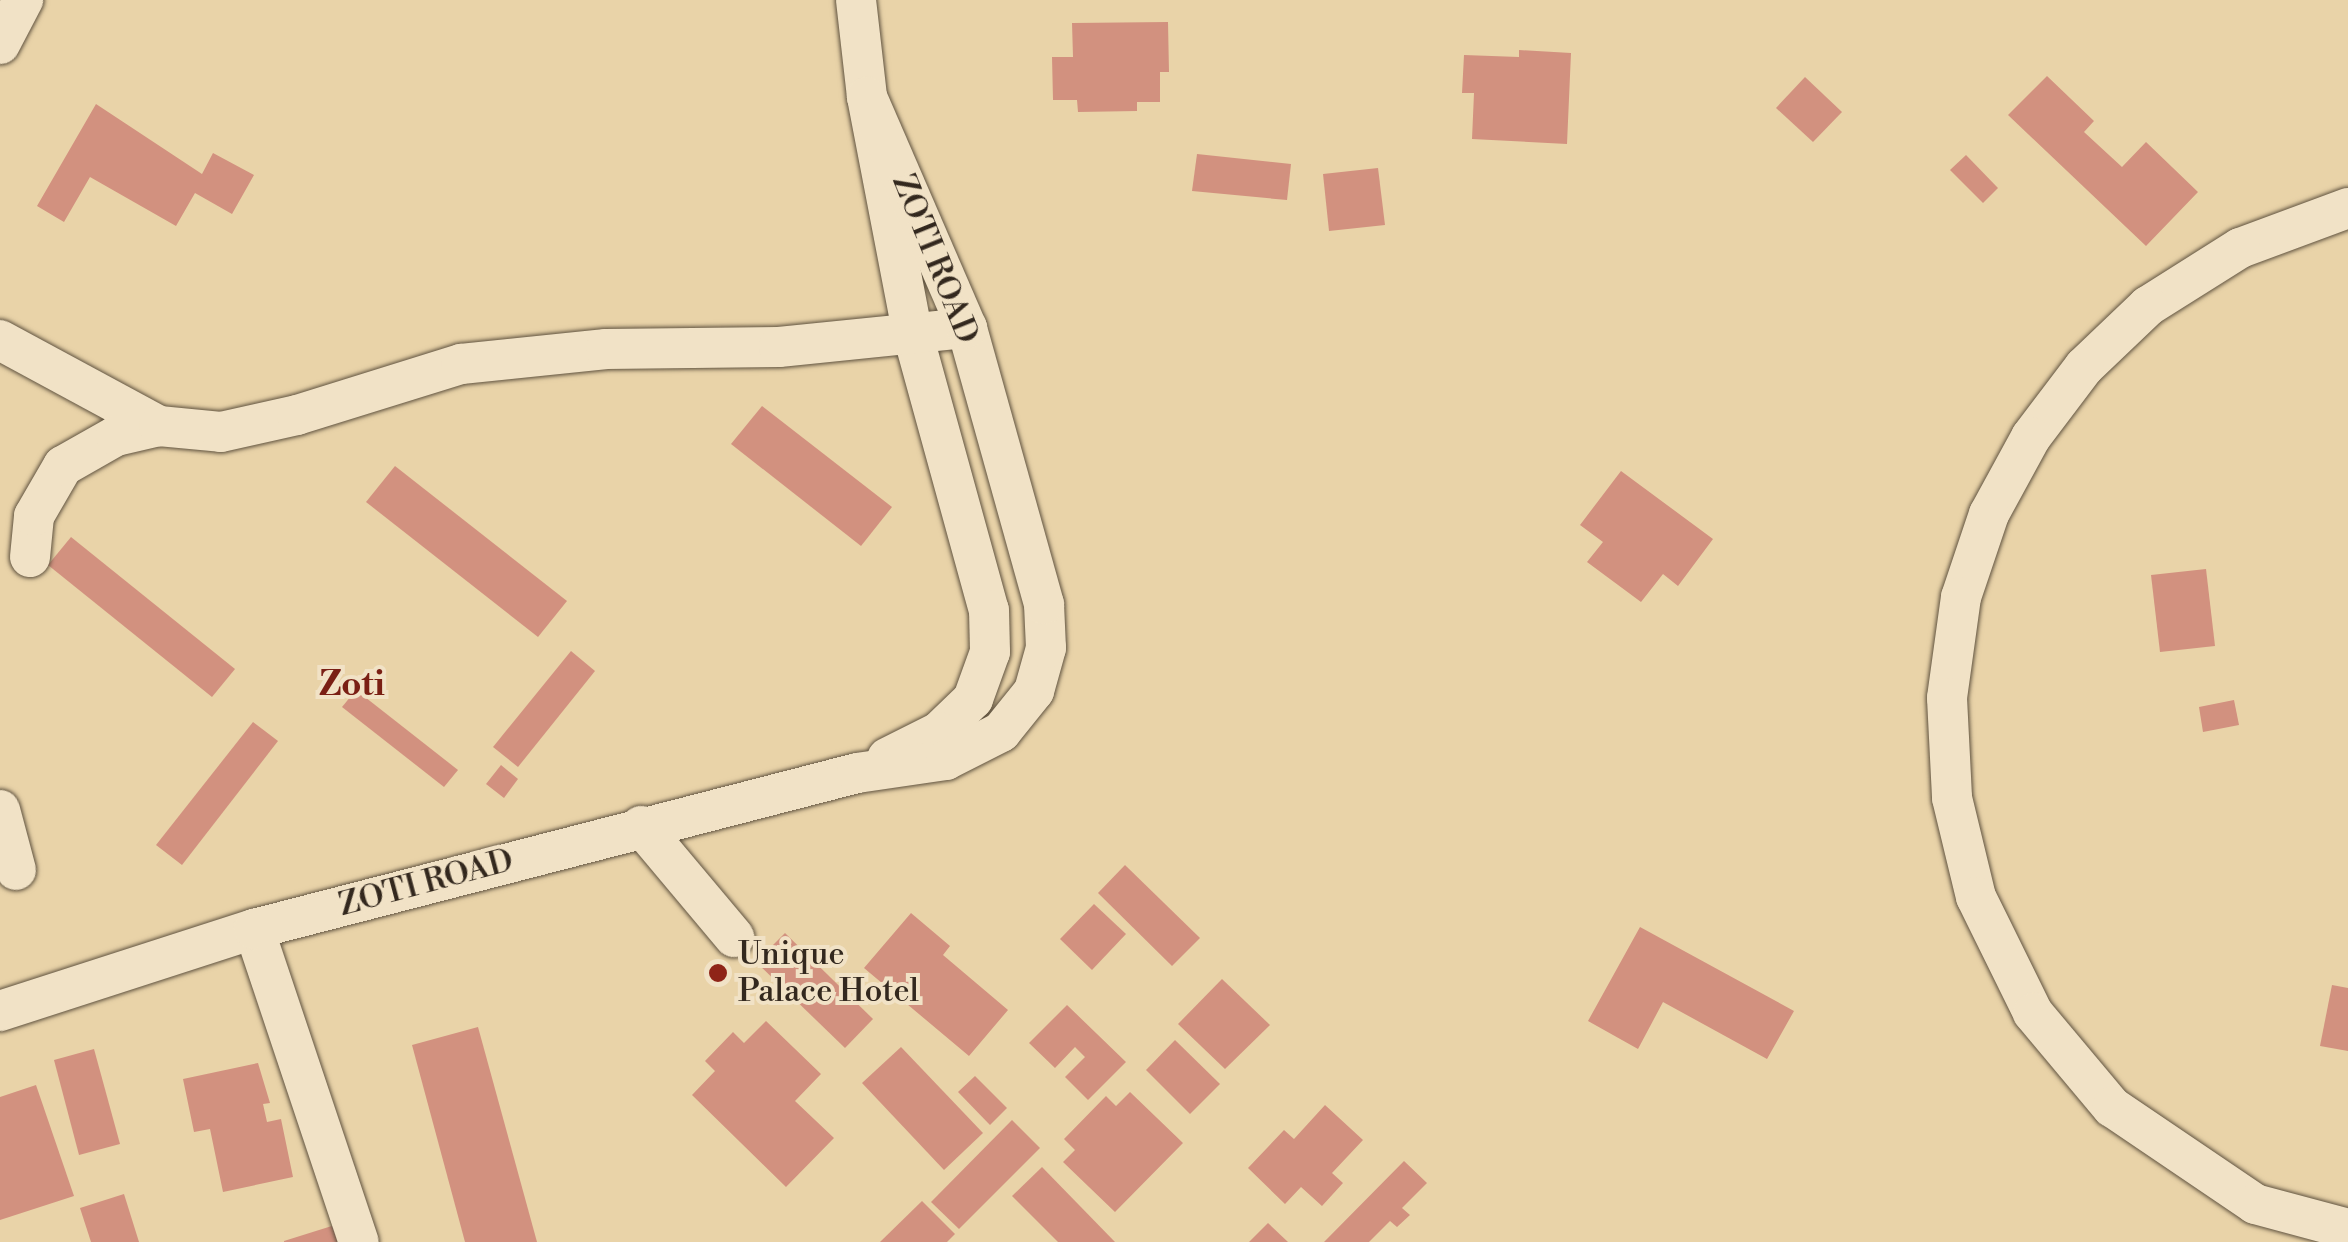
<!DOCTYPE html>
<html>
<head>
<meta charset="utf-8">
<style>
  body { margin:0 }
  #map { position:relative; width:2348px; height:1242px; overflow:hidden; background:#e9d3a8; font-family:"Libre Bodoni",serif }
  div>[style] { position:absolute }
  .building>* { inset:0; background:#d2917f }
  .roads { filter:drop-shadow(0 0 2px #605340) drop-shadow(0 0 2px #605340) }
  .minor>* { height:40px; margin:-20px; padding:0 20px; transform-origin:20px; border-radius:20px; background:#f1e2c6 }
  .dots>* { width:28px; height:28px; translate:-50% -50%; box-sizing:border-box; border:5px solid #f1e2c6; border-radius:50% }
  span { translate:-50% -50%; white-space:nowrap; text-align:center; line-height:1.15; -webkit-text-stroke:8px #f1e2c6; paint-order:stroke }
  .street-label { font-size:32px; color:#33281e }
  .poi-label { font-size:32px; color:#33281e }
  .left { translate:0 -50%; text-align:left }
  .neighbourhood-label { font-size:35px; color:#7a1f14; font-weight:700 }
</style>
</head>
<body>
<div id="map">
  <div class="building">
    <div style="clip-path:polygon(1168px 22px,1169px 72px,1160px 72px,1160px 102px,1137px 102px,1137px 111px,1078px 112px,1077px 100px,1053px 100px,1052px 57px,1073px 57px,1072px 23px)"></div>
    <div style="clip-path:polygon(1519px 50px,1571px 53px,1567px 144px,1472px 139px,1474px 93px,1462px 93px,1464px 55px,1519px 57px)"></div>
    <div style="clip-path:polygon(2047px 76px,2094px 121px,2084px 132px,2122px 167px,2146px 142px,2198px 192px,2146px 246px,2008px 115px)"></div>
    <div style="clip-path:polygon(1805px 77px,1842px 112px,1813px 142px,1776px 108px)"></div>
    <div style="clip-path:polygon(96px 104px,202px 174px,213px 153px,254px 175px,232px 214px,195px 193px,176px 226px,90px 177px,64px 222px,37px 206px)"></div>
    <div style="clip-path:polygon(1197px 154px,1291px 164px,1287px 200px,1192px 191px)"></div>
    <div style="clip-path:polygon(1966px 155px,1998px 188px,1983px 203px,1950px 170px)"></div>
    <div style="clip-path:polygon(1378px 168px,1385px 225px,1329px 231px,1323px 174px)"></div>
    <div style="clip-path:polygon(762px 406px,892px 507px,861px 546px,731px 444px)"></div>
    <div style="clip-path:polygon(395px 466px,567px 601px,538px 637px,366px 502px)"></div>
    <div style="clip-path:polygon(1621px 471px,1713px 539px,1678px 586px,1663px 574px,1641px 602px,1587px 562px,1603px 542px,1580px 525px)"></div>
    <div style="clip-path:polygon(71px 537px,235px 669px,212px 697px,48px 565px)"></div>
    <div style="clip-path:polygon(2206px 569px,2215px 646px,2160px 652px,2151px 575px)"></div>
    <div style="clip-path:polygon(571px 651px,595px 671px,518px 767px,493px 747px)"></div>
    <div style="clip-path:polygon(356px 690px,458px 770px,444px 787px,342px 707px)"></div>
    <div style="clip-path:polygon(2234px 700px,2239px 725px,2203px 732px,2199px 707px)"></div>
    <div style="clip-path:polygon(253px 722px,278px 741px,182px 865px,156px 845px)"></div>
    <div style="clip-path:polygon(501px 765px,518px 779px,504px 798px,486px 784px)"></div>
    <div style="clip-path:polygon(1125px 865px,1200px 938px,1172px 966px,1098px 893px)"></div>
    <div style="clip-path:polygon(1094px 904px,1126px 934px,1092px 970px,1060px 939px)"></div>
    <div style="clip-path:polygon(911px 913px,950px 946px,943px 955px,1008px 1010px,969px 1056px,864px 968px)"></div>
    <div style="clip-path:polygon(1640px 927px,1794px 1011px,1767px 1059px,1663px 1002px,1638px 1049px,1588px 1021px)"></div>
    <div style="clip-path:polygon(785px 933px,873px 1019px,845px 1048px,756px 962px)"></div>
    <div style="clip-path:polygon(1222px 979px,1270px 1025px,1225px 1069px,1178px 1024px)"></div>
    <div style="clip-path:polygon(2332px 985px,2348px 988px,2348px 1051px,2320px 1046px)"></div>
    <div style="clip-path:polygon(1067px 1005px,1126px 1062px,1088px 1100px,1065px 1077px,1085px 1057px,1075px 1047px,1055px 1068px,1029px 1043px)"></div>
    <div style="clip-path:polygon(766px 1021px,821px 1074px,795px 1101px,834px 1138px,786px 1187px,692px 1095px,715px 1071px,705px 1061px,733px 1032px,744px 1043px)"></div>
    <div style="clip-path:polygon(478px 1027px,537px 1242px,465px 1242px,412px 1045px)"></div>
    <div style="clip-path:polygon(1175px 1040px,1220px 1084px,1190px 1114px,1146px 1070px)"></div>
    <div style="clip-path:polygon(901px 1047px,983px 1133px,944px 1170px,862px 1083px)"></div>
    <div style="clip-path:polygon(94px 1049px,120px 1144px,79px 1155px,54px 1060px)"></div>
    <div style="clip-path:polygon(258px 1063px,270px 1103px,263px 1104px,267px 1122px,281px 1119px,293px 1177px,223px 1192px,210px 1129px,194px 1132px,183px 1079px)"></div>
    <div style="clip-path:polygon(975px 1076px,1007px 1108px,990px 1125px,958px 1092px)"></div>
    <div style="clip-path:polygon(36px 1085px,74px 1196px,0 1220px,0 1097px)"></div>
    <div style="clip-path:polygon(1130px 1092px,1183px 1143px,1115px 1212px,1063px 1162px,1075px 1150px,1064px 1139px,1106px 1096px,1116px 1106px)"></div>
    <div style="clip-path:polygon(1325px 1105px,1363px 1140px,1332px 1173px,1343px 1183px,1322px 1206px,1301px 1187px,1285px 1204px,1248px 1168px,1284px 1130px,1294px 1139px)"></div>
    <div style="clip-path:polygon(1012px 1120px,1040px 1148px,959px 1229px,931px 1202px)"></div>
    <div style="clip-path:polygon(1404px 1161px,1427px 1183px,1402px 1208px,1410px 1215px,1397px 1227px,1390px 1221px,1369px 1242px,1324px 1242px)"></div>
    <div style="clip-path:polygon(1042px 1167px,1115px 1242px,1058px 1242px,1012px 1196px)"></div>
    <div style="clip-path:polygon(124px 1194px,139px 1242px,91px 1242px,80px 1208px)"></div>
    <div style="clip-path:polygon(922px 1201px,955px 1234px,947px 1242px,880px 1242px)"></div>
    <div style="clip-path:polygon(1268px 1223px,1288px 1242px,1249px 1242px)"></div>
    <div style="clip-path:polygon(335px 1225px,341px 1242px,284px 1242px,284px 1241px)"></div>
  </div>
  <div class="roads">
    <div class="minor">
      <div style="left:856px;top:0;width:98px;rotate:83.5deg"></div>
      <div style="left:867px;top:97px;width:242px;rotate:79.1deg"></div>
      <div style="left:913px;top:335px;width:285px;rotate:74.6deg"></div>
      <div style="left:989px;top:610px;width:42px;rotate:88.6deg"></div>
      <div style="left:990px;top:652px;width:50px;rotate:109.9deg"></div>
      <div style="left:973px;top:699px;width:47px;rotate:135.9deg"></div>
      <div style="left:939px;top:732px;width:58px;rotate:153.4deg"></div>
      <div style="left:0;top:44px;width:50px;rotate:-62.4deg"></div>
      <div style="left:2348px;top:208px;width:115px;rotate:159.7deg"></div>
      <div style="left:2240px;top:248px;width:109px;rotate:147.8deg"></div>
      <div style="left:2148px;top:306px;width:88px;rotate:136.4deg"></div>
      <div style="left:2084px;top:367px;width:88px;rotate:127.1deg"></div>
      <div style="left:2031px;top:437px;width:88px;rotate:118.6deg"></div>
      <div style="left:1989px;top:514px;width:88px;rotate:108.6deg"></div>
      <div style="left:1961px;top:597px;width:102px;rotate:97.9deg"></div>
      <div style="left:1947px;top:698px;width:100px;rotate:87.1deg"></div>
      <div style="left:1952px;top:798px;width:102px;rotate:76.4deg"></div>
      <div style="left:1976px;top:897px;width:129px;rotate:63.8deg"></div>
      <div style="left:2033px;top:1013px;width:123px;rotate:50deg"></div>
      <div style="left:2112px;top:1107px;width:173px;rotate:34.1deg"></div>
      <div style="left:2255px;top:1204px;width:96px;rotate:15deg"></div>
      <div style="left:0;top:340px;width:181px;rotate:28.4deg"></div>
      <div style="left:30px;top:557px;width:41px;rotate:-84.4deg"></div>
      <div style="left:34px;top:516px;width:58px;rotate:-59.9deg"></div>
      <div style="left:63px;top:466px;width:61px;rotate:-29.5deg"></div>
      <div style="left:116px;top:436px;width:44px;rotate:-13.1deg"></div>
      <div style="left:159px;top:426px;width:62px;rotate:5.5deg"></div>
      <div style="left:221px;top:432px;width:78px;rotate:-12.6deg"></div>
      <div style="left:297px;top:415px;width:172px;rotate:-17.3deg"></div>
      <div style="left:461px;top:364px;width:146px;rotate:-5.9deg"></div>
      <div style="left:606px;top:349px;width:173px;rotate:-0.7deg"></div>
      <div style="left:779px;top:347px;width:189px;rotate:-5.8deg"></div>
      <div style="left:0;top:810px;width:62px;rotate:75.1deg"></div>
      <div style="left:641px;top:826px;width:145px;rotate:50deg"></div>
      <div style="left:254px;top:929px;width:330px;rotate:71.5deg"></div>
      <div style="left:0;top:1011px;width:267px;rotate:-17.9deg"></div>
      <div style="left:254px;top:929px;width:623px;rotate:-14.5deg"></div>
      <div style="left:857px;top:773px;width:90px;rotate:-8.3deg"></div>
      <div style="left:946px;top:760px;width:62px;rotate:-27deg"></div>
      <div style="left:1001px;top:732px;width:53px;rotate:-51.2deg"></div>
      <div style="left:1034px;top:691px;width:45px;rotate:-74.4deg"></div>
      <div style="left:1046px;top:648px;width:44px;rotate:-92.6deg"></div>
      <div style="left:1044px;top:604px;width:287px;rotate:-105.6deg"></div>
      <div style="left:967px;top:328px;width:252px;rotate:-113.4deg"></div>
    </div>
  </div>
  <div class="dots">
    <div style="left:718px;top:973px;background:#8f2418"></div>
  </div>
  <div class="street-label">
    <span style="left:935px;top:259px;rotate:68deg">ZOTI ROAD</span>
    <span style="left:426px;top:883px;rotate:-15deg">ZOTI ROAD</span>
  </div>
  <div class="poi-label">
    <span class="left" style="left:738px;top:973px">Unique<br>Palace Hotel</span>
  </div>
  <div class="neighbourhood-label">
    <span style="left:352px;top:685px">Zoti</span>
  </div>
</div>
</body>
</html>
